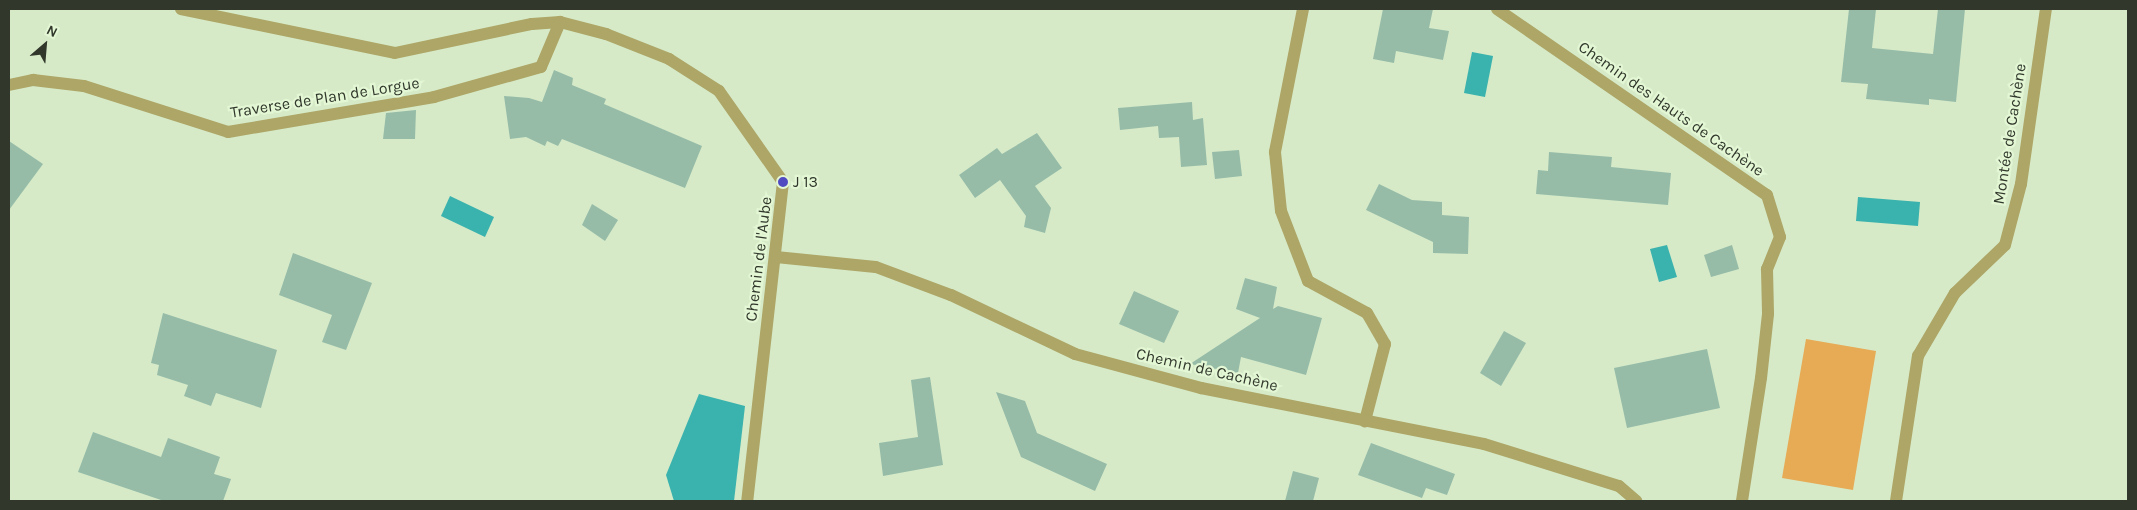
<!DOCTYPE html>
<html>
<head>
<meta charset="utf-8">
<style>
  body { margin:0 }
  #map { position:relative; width:2137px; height:510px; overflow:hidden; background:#d6eac8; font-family:Karla,sans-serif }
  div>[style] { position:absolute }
  .green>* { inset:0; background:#e7aa55 }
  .water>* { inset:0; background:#3ab2ad }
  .building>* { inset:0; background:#96bca8 }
  .minor>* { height:12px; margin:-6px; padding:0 6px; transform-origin:6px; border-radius:6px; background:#ada666 }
  .dots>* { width:14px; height:14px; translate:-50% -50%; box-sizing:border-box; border:2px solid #e3f7d5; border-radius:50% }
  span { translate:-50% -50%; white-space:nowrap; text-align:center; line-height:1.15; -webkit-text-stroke:4.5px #e3f7d5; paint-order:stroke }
  .street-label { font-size:16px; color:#31382b }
  .poi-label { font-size:16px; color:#31382b }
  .left { translate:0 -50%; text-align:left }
  .frame { position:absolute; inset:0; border:10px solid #31382b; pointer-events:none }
  .north { position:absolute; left:20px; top:20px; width:50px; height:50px; -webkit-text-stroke:4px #e3f7d5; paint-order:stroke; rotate:27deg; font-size:14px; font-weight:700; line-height:20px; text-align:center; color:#31382b }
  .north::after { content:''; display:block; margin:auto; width:18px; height:22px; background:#31382b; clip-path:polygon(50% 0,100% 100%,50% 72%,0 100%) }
</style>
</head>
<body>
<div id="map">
  <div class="green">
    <div style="clip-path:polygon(1806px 339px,1876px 351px,1853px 490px,1782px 478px)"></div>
  </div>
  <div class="water">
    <div style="clip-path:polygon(1472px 52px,1493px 56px,1485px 97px,1464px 93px)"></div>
    <div style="clip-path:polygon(450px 196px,494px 217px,485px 237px,441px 216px)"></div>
    <div style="clip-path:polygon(1858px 197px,1920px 202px,1918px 226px,1856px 221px)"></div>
    <div style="clip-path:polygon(1667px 245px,1677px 277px,1659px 282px,1650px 249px)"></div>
    <div style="clip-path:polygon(699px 394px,745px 406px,734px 501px,674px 501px,666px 475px)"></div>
  </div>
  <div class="building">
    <div style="clip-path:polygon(1383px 9px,1433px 9px,1429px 28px,1449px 31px,1443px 60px,1396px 51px,1394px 63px,1373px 59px)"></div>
    <div style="clip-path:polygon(1849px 9px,1876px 9px,1872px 48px,1933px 54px,1938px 9px,1965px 9px,1956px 102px,1929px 99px,1929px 105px,1866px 99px,1868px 84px,1841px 82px)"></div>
    <div style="clip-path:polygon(554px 70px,573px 78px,572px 85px,606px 99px,604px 104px,702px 146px,685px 188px,562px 139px,558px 146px,547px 141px,545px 146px,526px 137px,510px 139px,504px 96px,529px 98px,542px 102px)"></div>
    <div style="clip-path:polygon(1192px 102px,1193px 120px,1203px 118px,1207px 165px,1181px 167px,1179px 137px,1159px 138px,1158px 126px,1120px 130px,1118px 108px)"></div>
    <div style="clip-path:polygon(416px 110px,415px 139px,383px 139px,386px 113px)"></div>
    <div style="clip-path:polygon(1037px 133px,1062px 168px,1035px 186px,1051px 208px,1045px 233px,1024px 227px,1026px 216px,1000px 180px,975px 198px,959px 175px,997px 148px,1002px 154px)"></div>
    <div style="clip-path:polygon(9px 141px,43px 164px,9px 210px)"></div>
    <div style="clip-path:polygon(1239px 150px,1242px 176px,1215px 179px,1212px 152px)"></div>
    <div style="clip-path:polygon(1549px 152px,1612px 157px,1611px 167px,1671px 173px,1668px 205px,1536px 194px,1538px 170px,1548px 171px)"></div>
    <div style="clip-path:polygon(1379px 184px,1412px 200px,1442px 202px,1442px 215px,1469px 217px,1468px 254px,1433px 253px,1433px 242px,1366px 210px)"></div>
    <div style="clip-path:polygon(592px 204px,618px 220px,605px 241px,582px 225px)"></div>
    <div style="clip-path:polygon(1732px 245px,1739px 269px,1711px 277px,1704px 255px)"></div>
    <div style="clip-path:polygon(293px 253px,372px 283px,346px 350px,322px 342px,332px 315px,279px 295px)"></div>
    <div style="clip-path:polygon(1245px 278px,1277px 287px,1273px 309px,1278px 306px,1322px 318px,1306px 375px,1241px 357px,1238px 373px,1190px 364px,1260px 318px,1236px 309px)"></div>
    <div style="clip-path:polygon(1134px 291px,1179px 311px,1164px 343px,1119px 324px)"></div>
    <div style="clip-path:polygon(163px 313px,277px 350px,261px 408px,216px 393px,211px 406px,184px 396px,188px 385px,157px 375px,159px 365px,151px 363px)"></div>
    <div style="clip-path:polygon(1504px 331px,1526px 343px,1501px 386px,1480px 373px)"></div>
    <div style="clip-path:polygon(1707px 349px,1720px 408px,1627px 428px,1614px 368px)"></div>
    <div style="clip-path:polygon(930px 377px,943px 465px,883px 476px,879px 443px,918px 437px,911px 380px)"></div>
    <div style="clip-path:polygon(996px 392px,1025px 401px,1037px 433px,1107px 464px,1095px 491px,1021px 457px)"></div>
    <div style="clip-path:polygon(93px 432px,161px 457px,168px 438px,220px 457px,214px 474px,231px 479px,223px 501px,164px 501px,78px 472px)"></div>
    <div style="clip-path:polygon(1371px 443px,1455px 474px,1447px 495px,1426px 488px,1422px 498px,1358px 475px)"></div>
    <div style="clip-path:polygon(1293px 471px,1319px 478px,1313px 501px,1285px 501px)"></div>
  </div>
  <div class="minor">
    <div style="left:181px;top:9px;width:218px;rotate:11.6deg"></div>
    <div style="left:395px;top:53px;width:140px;rotate:-12deg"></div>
    <div style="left:532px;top:24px;width:28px;rotate:-4deg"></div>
    <div style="left:560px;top:22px;width:48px;rotate:14.6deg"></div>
    <div style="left:606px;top:34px;width:68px;rotate:21.6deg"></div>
    <div style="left:669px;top:59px;width:59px;rotate:32.6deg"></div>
    <div style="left:719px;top:91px;width:111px;rotate:54.9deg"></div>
    <div style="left:783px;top:182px;width:321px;rotate:96.4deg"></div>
    <div style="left:1303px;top:9px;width:146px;rotate:101.1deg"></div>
    <div style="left:1275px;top:152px;width:59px;rotate:84.2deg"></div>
    <div style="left:1281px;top:211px;width:75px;rotate:68.9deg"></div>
    <div style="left:1308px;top:281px;width:67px;rotate:28.5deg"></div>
    <div style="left:1367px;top:313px;width:36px;rotate:60deg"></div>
    <div style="left:1385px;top:344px;width:80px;rotate:104.6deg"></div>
    <div style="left:1497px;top:9px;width:328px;rotate:34.6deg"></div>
    <div style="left:1767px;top:195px;width:44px;rotate:72.8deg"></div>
    <div style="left:1780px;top:237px;width:35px;rotate:112deg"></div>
    <div style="left:1767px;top:269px;width:45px;rotate:88.7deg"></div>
    <div style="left:1768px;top:314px;width:64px;rotate:96.2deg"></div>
    <div style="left:1761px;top:378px;width:124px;rotate:98.8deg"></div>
    <div style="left:9px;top:85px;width:25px;rotate:-12deg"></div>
    <div style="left:33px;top:80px;width:51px;rotate:6.7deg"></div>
    <div style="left:84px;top:86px;width:151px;rotate:17.7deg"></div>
    <div style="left:228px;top:132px;width:209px;rotate:-9.6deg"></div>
    <div style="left:434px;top:97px;width:111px;rotate:-15.7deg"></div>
    <div style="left:541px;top:67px;width:49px;rotate:-67.1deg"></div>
    <div style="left:776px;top:257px;width:100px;rotate:5.7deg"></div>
    <div style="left:876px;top:267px;width:80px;rotate:20.5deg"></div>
    <div style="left:951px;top:295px;width:137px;rotate:25.4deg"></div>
    <div style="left:1075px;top:354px;width:131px;rotate:15.1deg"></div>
    <div style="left:1201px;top:388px;width:288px;rotate:11.2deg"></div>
    <div style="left:1484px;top:444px;width:141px;rotate:17.3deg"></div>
    <div style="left:1619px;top:486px;width:23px;rotate:41deg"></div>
    <div style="left:1896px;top:501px;width:147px;rotate:-81.4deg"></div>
    <div style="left:1918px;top:356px;width:73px;rotate:-59.6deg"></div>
    <div style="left:1955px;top:293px;width:69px;rotate:-43.8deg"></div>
    <div style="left:2005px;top:245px;width:63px;rotate:-75.3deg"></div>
    <div style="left:2021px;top:184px;width:177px;rotate:-81.9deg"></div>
  </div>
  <div class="dots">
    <div style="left:783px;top:182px;background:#514bc2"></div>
  </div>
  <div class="street-label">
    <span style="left:325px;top:98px;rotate:-9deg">Traverse de Plan de Lorgue</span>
    <span style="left:1671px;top:109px;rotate:35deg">Chemin des Hauts de Cachène</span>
    <span style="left:2010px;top:134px;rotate:-81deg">Montée de Cachène</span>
    <span style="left:759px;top:259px;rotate:-83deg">Chemin de l'Aube</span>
    <span style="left:1207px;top:370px;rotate:13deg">Chemin de Cachène</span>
  </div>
  <div class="poi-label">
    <span class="left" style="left:793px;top:182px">J 13</span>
  </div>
  <div class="frame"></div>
  <div class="north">N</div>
</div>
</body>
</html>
